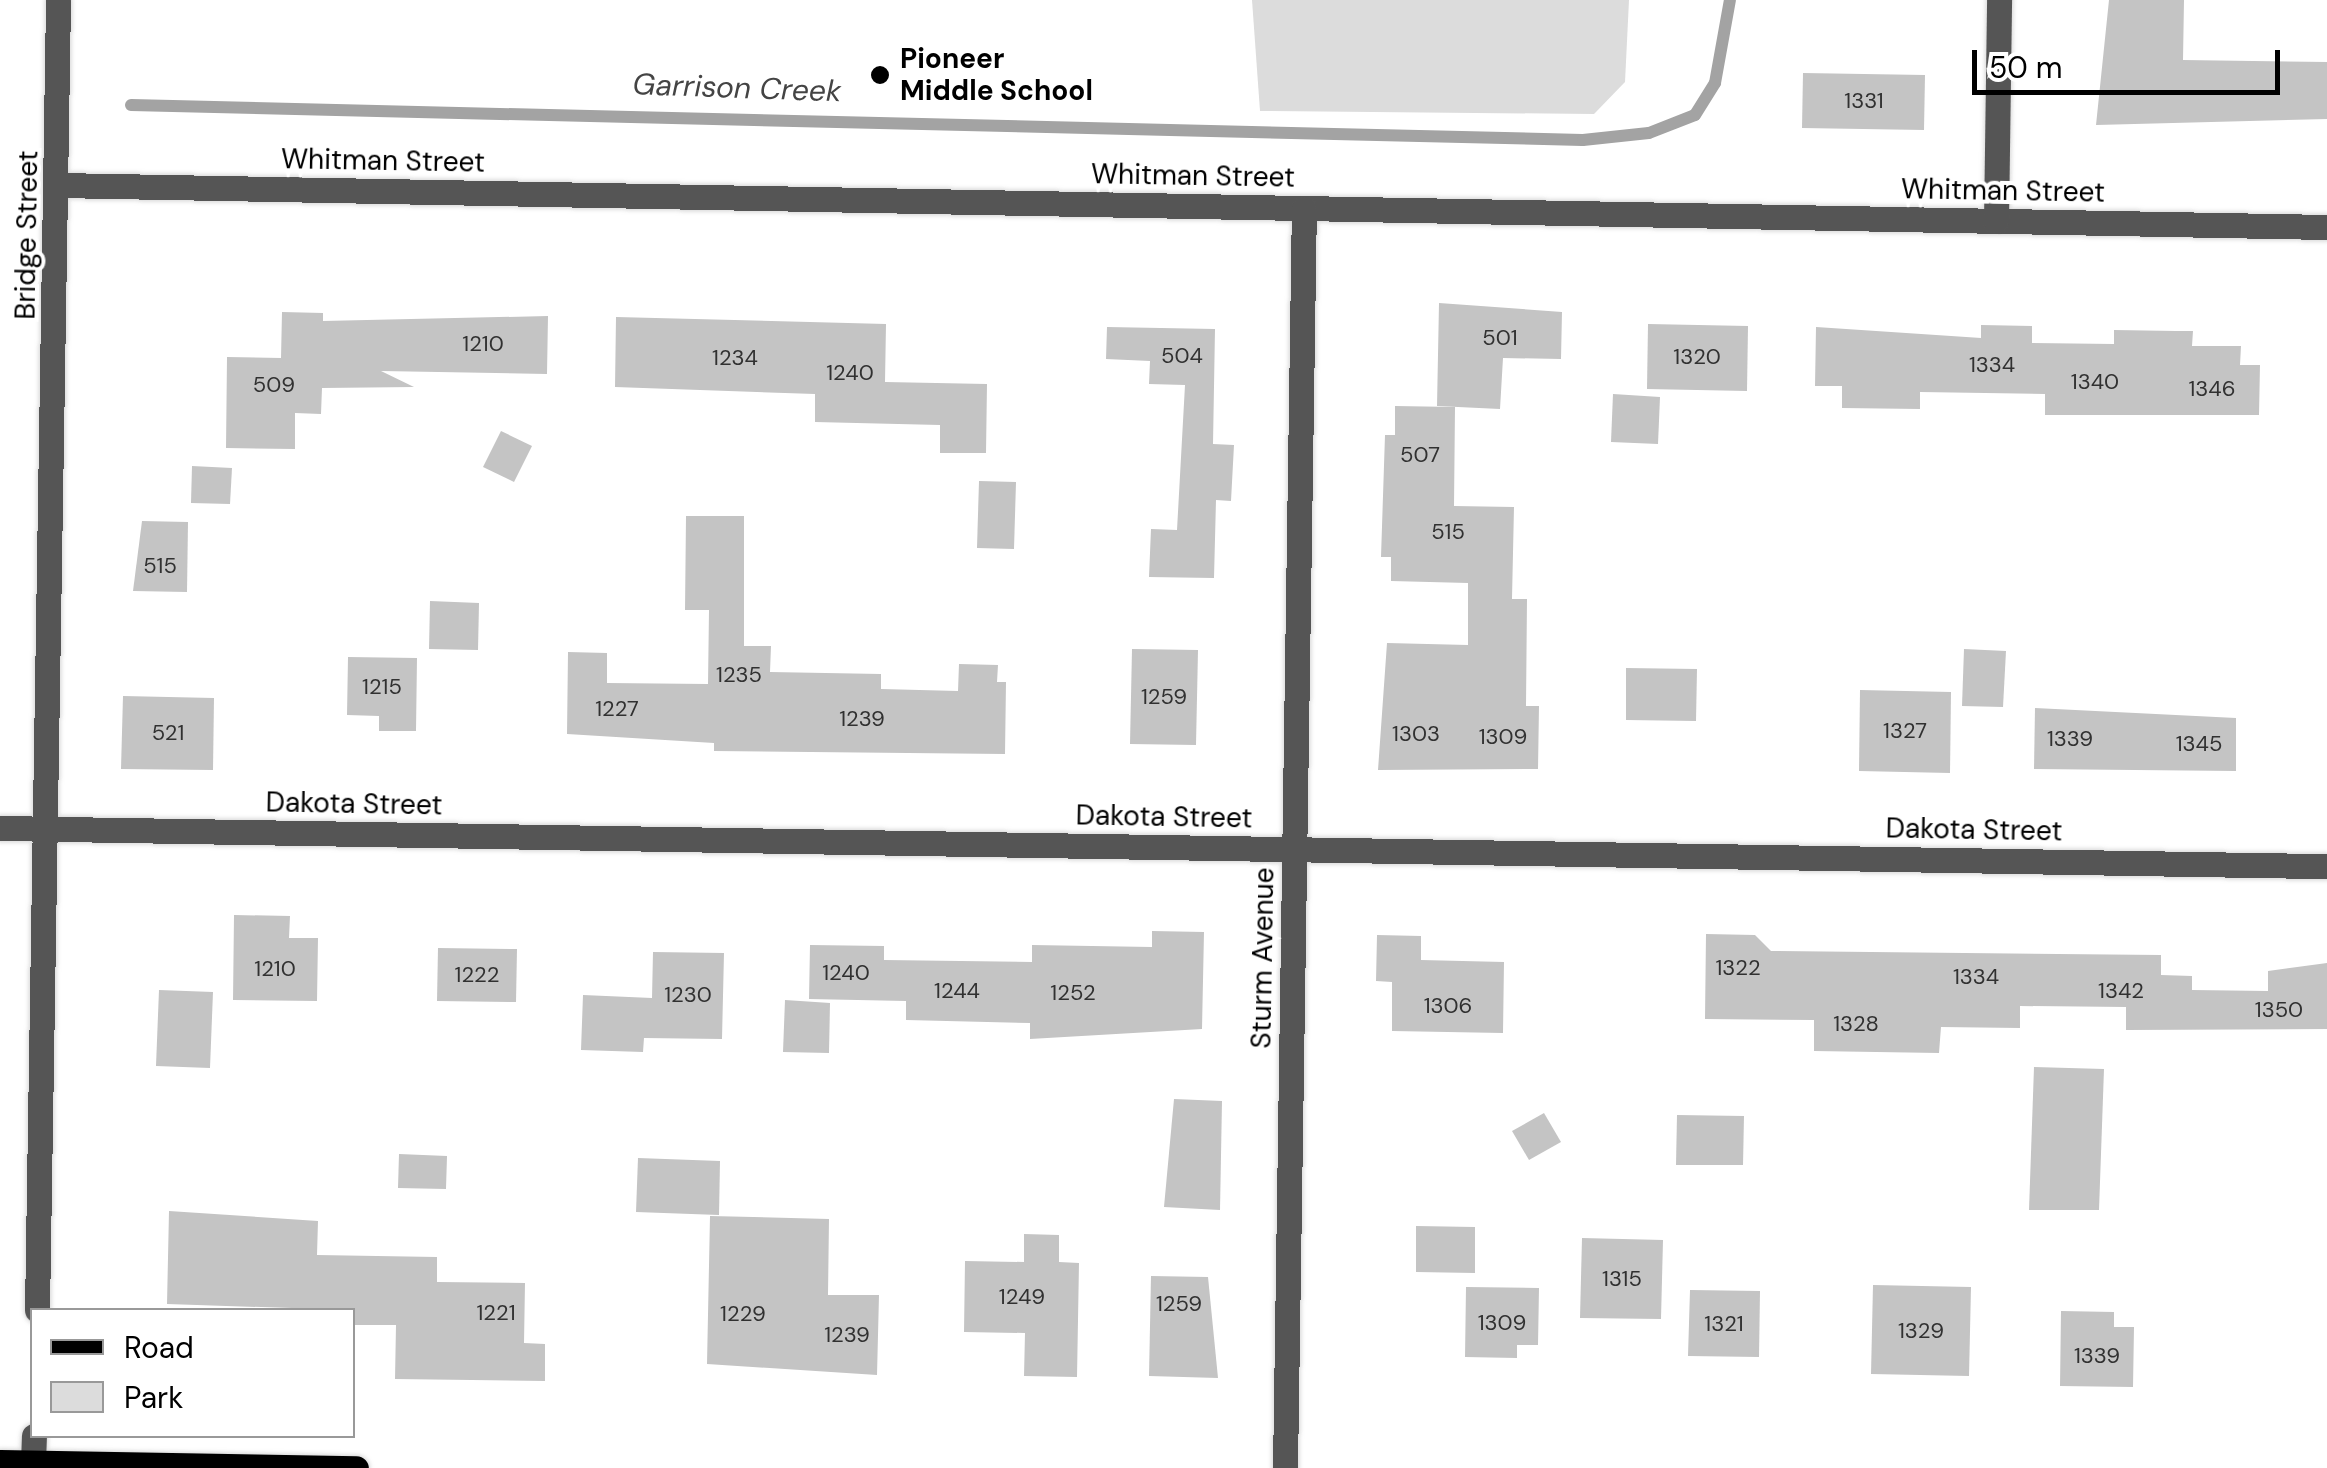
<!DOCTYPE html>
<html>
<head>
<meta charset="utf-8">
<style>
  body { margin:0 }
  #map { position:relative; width:2327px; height:1468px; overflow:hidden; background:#fff; font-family:"DM Sans",sans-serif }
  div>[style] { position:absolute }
  .green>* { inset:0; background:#dcdcdc }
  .stream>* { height:12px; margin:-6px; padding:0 6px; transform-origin:6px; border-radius:6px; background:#a3a3a3 }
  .building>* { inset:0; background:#c4c4c4 }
  .roads { filter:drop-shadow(0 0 2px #dbdbdb) drop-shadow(0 0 2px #dbdbdb) }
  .minor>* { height:25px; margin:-12.5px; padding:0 12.5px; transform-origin:12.5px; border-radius:12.5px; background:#555 }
  .major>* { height:25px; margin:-12.5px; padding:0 12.5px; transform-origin:12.5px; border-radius:12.5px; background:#000 }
  .dots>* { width:28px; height:28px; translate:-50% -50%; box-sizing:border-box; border:5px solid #fff; border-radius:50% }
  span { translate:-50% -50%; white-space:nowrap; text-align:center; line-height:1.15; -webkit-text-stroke:8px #fff; paint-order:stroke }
  .number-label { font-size:22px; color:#313131 }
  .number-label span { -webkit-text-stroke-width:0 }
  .poi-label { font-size:28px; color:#000; font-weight:700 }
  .left { translate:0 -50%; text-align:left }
  .street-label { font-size:28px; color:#000 }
  .water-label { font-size:30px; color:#444; font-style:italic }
  .legend { position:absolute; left:30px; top:1308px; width:325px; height:130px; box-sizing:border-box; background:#fff; border:2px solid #999; margin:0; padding:12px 18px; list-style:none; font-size:30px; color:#000 }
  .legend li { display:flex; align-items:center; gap:20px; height:50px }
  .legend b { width:50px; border:2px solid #999 }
  .scale { position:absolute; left:1972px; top:50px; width:308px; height:45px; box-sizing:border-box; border:5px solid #000; border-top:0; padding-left:12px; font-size:30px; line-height:35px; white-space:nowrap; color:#000; -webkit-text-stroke:8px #fff; paint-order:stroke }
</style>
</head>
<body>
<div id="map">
  <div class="green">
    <div style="clip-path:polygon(1252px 0,1629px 0,1625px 82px,1594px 114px,1260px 111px)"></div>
  </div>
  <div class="stream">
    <div style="left:131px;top:105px;width:1452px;rotate:1.38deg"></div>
    <div style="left:1583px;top:140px;width:66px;rotate:-6.1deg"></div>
    <div style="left:1649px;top:133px;width:49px;rotate:-21.4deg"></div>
    <div style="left:1695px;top:115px;width:38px;rotate:-58deg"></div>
    <div style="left:1715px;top:83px;width:84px;rotate:-79.8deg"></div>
  </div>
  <div class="building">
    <div style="clip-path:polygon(2109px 0,2184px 0,2183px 60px,2327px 62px,2327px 119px,2096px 125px)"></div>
    <div style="clip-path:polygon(1803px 73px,1925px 75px,1924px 130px,1802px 128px)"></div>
    <div style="clip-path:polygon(1439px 303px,1562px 312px,1561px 359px,1503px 358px,1500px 409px,1437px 406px)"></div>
    <div style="clip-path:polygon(282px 312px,323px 313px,323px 321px,548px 316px,547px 374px,381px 371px,414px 387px,322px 388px,321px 414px,295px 413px,295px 449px,226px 448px,227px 357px,281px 358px)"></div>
    <div style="clip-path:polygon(616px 317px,886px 324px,885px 382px,987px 384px,986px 453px,940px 453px,940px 425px,815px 422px,815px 394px,615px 387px)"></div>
    <div style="clip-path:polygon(1648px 324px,1748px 326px,1747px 391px,1647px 389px)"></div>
    <div style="clip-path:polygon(1981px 325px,2032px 326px,2032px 343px,2114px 344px,2114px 330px,2176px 331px,2193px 331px,2192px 346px,2241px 346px,2240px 365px,2260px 365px,2259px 415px,2045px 415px,2045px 394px,1920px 392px,1920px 409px,1842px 408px,1842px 386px,1815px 386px,1816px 327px,1981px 338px)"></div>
    <div style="clip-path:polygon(1107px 327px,1215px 329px,1213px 444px,1234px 445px,1231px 501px,1216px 500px,1214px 578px,1149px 577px,1151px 529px,1177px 530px,1185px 385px,1149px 384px,1150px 361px,1106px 359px)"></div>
    <div style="clip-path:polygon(1613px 394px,1660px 397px,1658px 444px,1611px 442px)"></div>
    <div style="clip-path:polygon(1395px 406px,1455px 407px,1454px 506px,1514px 507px,1512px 599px,1527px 599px,1526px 706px,1539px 706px,1538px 769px,1378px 770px,1387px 643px,1468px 645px,1468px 583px,1391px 581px,1391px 557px,1381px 557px,1385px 435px,1395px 435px)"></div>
    <div style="clip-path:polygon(501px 431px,532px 446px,514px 482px,483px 467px)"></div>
    <div style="clip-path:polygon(192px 466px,232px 468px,230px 504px,191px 503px)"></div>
    <div style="clip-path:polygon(979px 481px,1016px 482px,1014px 549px,977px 548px)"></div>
    <div style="clip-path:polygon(686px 516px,744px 516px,744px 646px,771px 646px,770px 672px,881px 674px,881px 689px,958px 691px,959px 664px,998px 665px,997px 682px,1006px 682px,1005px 754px,714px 751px,714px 743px,567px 734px,568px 652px,607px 653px,607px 683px,708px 684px,709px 610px,685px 610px)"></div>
    <div style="clip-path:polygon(142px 521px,188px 522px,187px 592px,133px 591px)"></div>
    <div style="clip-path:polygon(430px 601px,479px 603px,478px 650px,429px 649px)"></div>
    <div style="clip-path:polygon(1132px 649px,1198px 650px,1196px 745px,1130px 744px)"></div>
    <div style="clip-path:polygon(1964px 649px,2006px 651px,2003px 707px,1962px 706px)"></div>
    <div style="clip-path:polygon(348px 657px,417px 658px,416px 731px,379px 731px,379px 716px,347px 715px)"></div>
    <div style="clip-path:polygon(1626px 668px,1697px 669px,1696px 721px,1626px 720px)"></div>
    <div style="clip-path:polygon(1860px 690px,1951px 692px,1950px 773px,1859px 771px)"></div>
    <div style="clip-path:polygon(123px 696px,214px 698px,213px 770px,121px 769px)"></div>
    <div style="clip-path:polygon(2035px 708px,2236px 718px,2236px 771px,2034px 769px)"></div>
    <div style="clip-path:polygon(234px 915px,290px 916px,289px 938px,318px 938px,317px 1001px,233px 1000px)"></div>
    <div style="clip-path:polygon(1152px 931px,1204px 932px,1202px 1029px,1030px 1039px,1030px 1023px,906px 1020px,906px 1001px,809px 999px,810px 945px,884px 946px,884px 960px,1032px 962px,1032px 945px,1152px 947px)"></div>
    <div style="clip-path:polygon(1706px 934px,1755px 935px,1771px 951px,2161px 955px,2161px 975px,2192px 976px,2192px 990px,2268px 991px,2268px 971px,2327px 963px,2327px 1029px,2126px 1030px,2126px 1007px,2020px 1006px,2020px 1028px,1941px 1027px,1939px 1053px,1814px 1051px,1814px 1020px,1705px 1019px)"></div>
    <div style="clip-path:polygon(1377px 935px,1421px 936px,1421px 960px,1504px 962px,1503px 1033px,1392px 1031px,1392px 982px,1376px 981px)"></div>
    <div style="clip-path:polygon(438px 948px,517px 949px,516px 1002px,437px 1001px)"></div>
    <div style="clip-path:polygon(653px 952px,724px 953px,722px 1039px,644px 1038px,643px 1052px,581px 1050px,583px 995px,652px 998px)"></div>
    <div style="clip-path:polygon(159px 990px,213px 992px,210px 1068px,156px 1066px)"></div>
    <div style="clip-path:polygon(785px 1000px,830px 1003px,829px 1053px,783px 1052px)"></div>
    <div style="clip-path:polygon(2034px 1067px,2104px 1069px,2099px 1210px,2029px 1210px)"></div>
    <div style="clip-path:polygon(1174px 1099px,1222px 1101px,1220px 1210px,1164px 1207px)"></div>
    <div style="clip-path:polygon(1544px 1113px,1561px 1142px,1529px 1160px,1512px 1131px)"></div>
    <div style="clip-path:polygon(1677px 1115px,1744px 1116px,1743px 1165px,1676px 1165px)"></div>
    <div style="clip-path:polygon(399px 1154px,447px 1156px,446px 1189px,398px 1188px)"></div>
    <div style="clip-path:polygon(638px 1158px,720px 1161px,719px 1215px,636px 1212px)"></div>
    <div style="clip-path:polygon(169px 1211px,318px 1221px,317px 1255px,437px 1257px,437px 1282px,525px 1283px,524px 1343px,545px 1344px,545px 1381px,395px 1379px,396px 1325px,352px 1325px,352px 1310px,167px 1304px)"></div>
    <div style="clip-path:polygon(710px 1216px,829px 1219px,828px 1295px,879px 1295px,877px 1375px,707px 1364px)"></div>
    <div style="clip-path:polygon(1416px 1226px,1475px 1227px,1475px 1273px,1416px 1272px)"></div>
    <div style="clip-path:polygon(1024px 1234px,1059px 1235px,1059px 1262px,1079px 1263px,1077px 1377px,1024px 1376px,1025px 1333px,964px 1332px,965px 1261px,1024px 1262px)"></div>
    <div style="clip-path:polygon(1582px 1238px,1663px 1240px,1661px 1319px,1580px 1318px)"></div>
    <div style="clip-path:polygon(1151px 1276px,1208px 1277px,1218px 1378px,1149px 1376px)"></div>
    <div style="clip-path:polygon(1873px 1285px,1971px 1287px,1969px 1376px,1871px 1374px)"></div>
    <div style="clip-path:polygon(1466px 1287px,1539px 1288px,1538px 1345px,1517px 1345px,1517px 1358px,1465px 1357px)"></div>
    <div style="clip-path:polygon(1690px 1290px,1760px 1291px,1759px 1357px,1688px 1356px)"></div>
    <div style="clip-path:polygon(2061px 1311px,2114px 1312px,2114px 1327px,2134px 1327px,2133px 1387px,2060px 1386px)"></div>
  </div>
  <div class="roads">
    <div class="minor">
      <div style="left:58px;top:185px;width:2269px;rotate:1.06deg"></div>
      <div style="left:1996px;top:221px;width:221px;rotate:-89.2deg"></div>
      <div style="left:0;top:828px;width:2327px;rotate:0.94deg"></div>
      <div style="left:37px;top:1310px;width:1310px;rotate:-89.08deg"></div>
      <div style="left:33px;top:1463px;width:27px;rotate:-88deg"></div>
      <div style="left:1285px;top:1468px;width:1260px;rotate:-89.14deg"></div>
    </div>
    <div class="major">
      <div style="left:0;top:1462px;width:356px;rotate:1deg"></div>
    </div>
  </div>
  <div class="dots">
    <div style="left:880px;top:75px;background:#000"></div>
  </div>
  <div class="number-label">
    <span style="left:1864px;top:101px">1331</span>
    <span style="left:1500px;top:338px">501</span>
    <span style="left:483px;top:344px">1210</span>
    <span style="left:1182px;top:356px">504</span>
    <span style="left:1697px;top:357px">1320</span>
    <span style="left:735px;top:358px">1234</span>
    <span style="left:1992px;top:365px">1334</span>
    <span style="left:850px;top:373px">1240</span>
    <span style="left:2095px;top:382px">1340</span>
    <span style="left:274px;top:385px">509</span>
    <span style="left:2212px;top:389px">1346</span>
    <span style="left:1420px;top:455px">507</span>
    <span style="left:1448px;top:532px">515</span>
    <span style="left:160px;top:566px">515</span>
    <span style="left:739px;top:675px">1235</span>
    <span style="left:382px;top:687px">1215</span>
    <span style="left:1164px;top:697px">1259</span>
    <span style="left:617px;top:709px">1227</span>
    <span style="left:862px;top:719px">1239</span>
    <span style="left:1905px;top:731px">1327</span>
    <span style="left:168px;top:733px">521</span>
    <span style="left:1416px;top:734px">1303</span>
    <span style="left:1503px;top:737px">1309</span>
    <span style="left:2070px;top:739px">1339</span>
    <span style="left:2199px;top:744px">1345</span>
    <span style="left:1738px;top:968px">1322</span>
    <span style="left:275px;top:969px">1210</span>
    <span style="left:846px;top:973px">1240</span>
    <span style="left:477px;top:975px">1222</span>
    <span style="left:1976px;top:977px">1334</span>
    <span style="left:957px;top:991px">1244</span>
    <span style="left:2121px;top:991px">1342</span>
    <span style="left:1073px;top:993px">1252</span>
    <span style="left:688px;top:995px">1230</span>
    <span style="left:1448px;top:1006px">1306</span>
    <span style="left:2279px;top:1010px">1350</span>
    <span style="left:1856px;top:1024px">1328</span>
    <span style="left:1622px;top:1279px">1315</span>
    <span style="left:1022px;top:1297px">1249</span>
    <span style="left:1179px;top:1304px">1259</span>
    <span style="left:496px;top:1313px">1221</span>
    <span style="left:743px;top:1314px">1229</span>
    <span style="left:1502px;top:1323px">1309</span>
    <span style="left:1724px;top:1324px">1321</span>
    <span style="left:1921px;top:1331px">1329</span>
    <span style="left:847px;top:1335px">1239</span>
    <span style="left:2097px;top:1356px">1339</span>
  </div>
  <div class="poi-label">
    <span class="left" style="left:900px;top:75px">Pioneer<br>Middle School</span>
  </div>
  <div class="street-label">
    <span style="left:383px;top:161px;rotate:1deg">Whitman Street</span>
    <span style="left:1193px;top:176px;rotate:1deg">Whitman Street</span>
    <span style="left:2003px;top:191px;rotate:1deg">Whitman Street</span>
    <span style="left:27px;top:235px;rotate:-89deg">Bridge Street</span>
    <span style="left:354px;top:804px;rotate:1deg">Dakota Street</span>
    <span style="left:1164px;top:817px;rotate:1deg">Dakota Street</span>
    <span style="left:1974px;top:830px;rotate:1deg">Dakota Street</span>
    <span style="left:1263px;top:958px;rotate:-89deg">Sturm Avenue</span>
  </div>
  <div class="water-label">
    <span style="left:737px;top:88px;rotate:2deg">Garrison Creek</span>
  </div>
  <ul class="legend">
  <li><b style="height:12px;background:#000"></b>Road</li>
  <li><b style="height:28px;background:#dcdcdc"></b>Park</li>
  </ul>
  <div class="scale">50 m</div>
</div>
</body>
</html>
